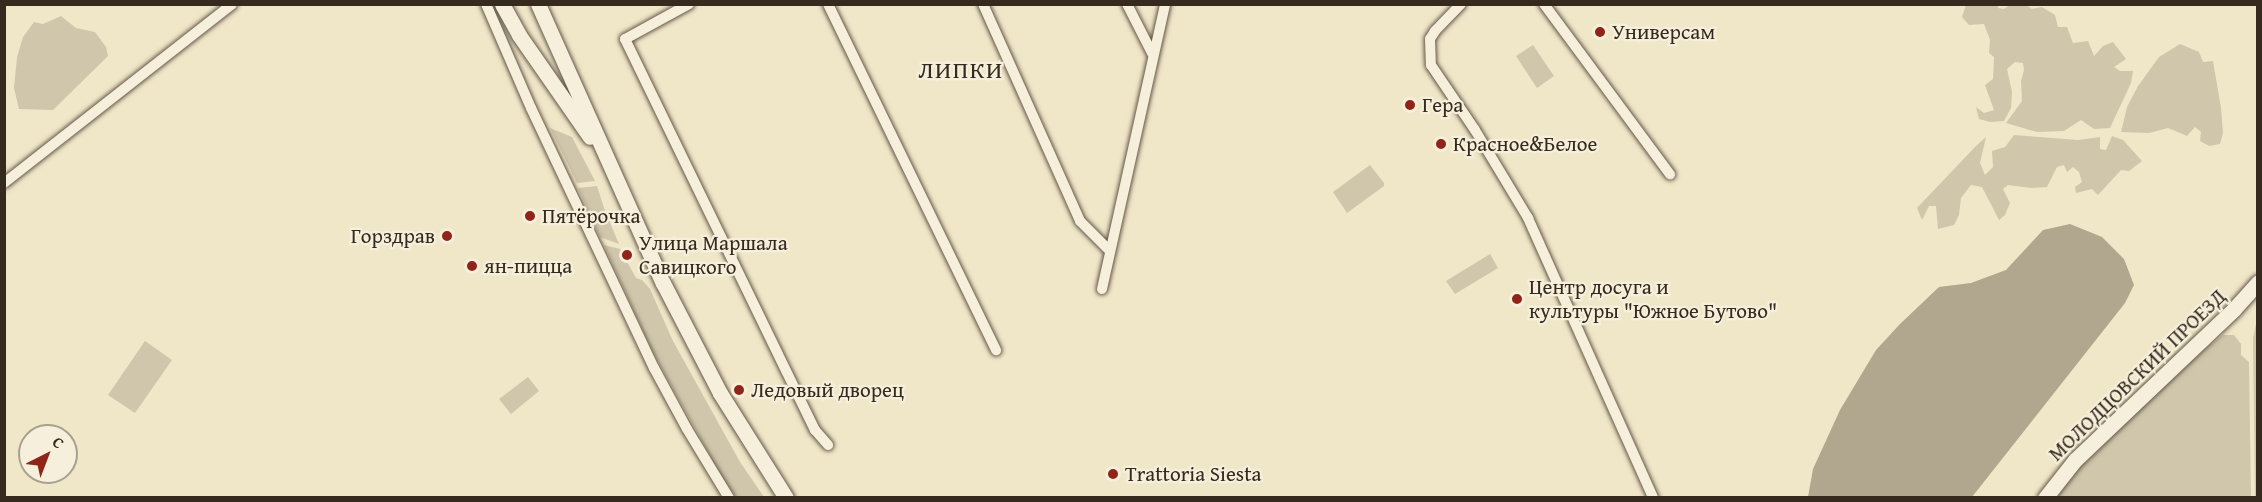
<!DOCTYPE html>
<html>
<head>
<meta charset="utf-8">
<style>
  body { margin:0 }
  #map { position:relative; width:2262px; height:502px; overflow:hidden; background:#f0e6c8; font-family:"Gentium Book Plus",serif }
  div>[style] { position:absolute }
  .green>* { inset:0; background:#d0c6ab }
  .water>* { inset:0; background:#b1a68e }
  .roads { filter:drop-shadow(0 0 2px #645848) drop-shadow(0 0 2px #645848) }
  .street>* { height:10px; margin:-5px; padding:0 5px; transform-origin:5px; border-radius:5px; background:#f5efdb }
  .secondary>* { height:15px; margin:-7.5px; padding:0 7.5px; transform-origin:7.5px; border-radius:7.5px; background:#f5efdb }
  .dots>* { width:16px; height:16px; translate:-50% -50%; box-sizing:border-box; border:3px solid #f5efdb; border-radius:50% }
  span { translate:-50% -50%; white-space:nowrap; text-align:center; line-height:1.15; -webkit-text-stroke:4.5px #f5efdb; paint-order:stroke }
  .poi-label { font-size:21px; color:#36291d }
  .left { translate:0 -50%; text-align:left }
  .right { translate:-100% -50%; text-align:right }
  .street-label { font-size:21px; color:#36291d }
  .quarter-label { font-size:24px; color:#36291d; letter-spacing:1.5px }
  .frame { position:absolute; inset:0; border:6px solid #36291d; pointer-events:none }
  .north { position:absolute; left:18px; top:424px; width:60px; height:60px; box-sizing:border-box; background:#f5efdb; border:2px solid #a9a08f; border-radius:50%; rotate:42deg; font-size:16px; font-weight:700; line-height:24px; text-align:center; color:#36291d }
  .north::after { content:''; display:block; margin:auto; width:21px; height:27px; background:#8f2418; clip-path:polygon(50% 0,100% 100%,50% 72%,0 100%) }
</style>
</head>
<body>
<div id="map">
  <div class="green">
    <div style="clip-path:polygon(1966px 5px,1998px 5px,1998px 8px,2004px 9px,2010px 5px,2026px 5px,2032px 9px,2042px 7px,2055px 15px,2058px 27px,2067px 27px,2073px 43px,2088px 41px,2094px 56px,2103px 46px,2113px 42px,2126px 59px,2114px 67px,2120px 71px,2133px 71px,2131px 83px,2110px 128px,2094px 129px,2081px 120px,2064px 131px,2037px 132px,2006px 123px,2022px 101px,2021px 81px,2024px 70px,2023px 63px,2015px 62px,2007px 69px,2012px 92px,2011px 108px,2004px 121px,1990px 122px,1979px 119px,1976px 107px,1984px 113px,1994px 110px,1985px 85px,1993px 79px,1994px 57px,1989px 53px,1990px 40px,1984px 24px,1969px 25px,1962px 17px)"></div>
    <div style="clip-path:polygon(61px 16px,76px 28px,95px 32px,106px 47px,108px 56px,53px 110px,19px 109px,14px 88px,17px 57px,23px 37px,34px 22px,43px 24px)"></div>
    <div style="clip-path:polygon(2180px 44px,2199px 52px,2203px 62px,2213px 61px,2221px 108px,2223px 133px,2220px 144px,2209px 146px,2200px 141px,2201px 132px,2195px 127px,2187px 136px,2168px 128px,2149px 133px,2121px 132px,2127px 107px,2138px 86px,2159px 57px)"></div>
    <div style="clip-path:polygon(1533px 45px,1554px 76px,1537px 88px,1516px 56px)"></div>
    <div style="clip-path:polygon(550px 128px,572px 137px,595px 181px,577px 183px)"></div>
    <div style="clip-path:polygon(2014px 135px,2078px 140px,2100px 137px,2100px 149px,2106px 150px,2112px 136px,2123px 140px,2142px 161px,2129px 171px,2121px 170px,2098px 195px,2092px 189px,2076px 193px,2075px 187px,2082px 182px,2079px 172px,2073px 167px,2067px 172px,2064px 165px,2057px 167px,2047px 187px,2031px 188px,2008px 185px,2003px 189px,2010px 203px,2005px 215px,1999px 220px,1982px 187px,1971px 185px,1961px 198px,1959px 215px,1954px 225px,1938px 229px,1936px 206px,1929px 206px,1922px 220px,1917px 208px,1975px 147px,1986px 137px,1980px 163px,1985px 175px,1993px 167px,1992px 151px,2005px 147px)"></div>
    <div style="clip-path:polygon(1370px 165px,1384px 183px,1384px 186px,1347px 213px,1333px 192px)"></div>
    <div style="clip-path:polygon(597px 186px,605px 211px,619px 244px,600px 237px,578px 188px)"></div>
    <div style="clip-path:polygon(604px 245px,620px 249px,636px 278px,642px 280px,650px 289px,673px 341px,740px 462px,764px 497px,736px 497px,719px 472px,652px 350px)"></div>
    <div style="clip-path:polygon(1490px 254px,1498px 268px,1455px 294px,1446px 281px)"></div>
    <div style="clip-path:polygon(2257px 319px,2258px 497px,2255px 498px,2253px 338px)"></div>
    <div style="clip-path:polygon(2223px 335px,2234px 335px,2241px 344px,2241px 355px,2249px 362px,2251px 497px,2056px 498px,2082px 464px,2190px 361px)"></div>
    <div style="clip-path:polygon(145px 341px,172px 360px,135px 413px,108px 395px)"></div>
    <div style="clip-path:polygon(528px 377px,539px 391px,511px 414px,499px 399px)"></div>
  </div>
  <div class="water">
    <div style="clip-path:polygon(2070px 224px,2102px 237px,2124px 259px,2134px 285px,2125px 303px,1972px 497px,1808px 497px,1813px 469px,1840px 410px,1876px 350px,1900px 324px,1939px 287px,1971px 283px,2006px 270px,2043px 230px)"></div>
  </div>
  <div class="roads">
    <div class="street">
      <div style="left:486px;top:4px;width:113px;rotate:66.6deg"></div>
      <div style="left:531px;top:108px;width:288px;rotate:64.7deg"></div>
      <div style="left:654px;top:368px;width:69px;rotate:61.6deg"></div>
      <div style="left:687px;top:429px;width:81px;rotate:58.7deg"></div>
      <div style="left:689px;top:4px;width:73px;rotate:151.3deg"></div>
      <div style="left:625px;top:39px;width:435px;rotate:64.1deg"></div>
      <div style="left:815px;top:430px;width:20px;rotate:49deg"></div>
      <div style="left:828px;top:4px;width:385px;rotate:64.1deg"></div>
      <div style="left:983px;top:4px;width:238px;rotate:65.9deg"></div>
      <div style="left:1080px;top:221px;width:42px;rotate:45deg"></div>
      <div style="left:1127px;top:4px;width:57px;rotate:63deg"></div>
      <div style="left:1461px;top:4px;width:37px;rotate:134deg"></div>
      <div style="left:1435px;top:31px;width:9px;rotate:122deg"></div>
      <div style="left:1430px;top:39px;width:26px;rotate:88deg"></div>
      <div style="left:1431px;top:65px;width:78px;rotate:55.9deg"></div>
      <div style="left:1475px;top:130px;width:103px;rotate:58.9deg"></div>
      <div style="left:1528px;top:218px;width:307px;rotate:65.9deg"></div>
      <div style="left:1544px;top:4px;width:212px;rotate:53.5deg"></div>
      <div style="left:4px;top:183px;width:290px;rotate:-38.1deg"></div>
      <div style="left:1102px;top:289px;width:292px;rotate:-77.5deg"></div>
    </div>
    <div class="secondary">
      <div style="left:502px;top:4px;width:35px;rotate:61deg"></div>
      <div style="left:519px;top:35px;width:124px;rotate:55.2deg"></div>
      <div style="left:538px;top:4px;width:306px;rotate:65.9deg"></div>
      <div style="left:663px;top:283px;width:124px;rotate:62.6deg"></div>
      <div style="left:720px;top:393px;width:124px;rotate:57.8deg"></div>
      <div style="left:2045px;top:498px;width:48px;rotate:-51.7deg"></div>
      <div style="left:2075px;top:460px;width:219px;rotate:-43.5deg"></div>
      <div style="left:2234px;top:309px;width:36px;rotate:-48deg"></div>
    </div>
  </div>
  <div class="dots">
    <div style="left:1600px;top:32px;background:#8f2418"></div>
    <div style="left:1410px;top:105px;background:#8f2418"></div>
    <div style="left:1441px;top:144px;background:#8f2418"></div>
    <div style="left:530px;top:216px;background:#8f2418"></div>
    <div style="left:447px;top:236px;background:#8f2418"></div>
    <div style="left:627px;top:255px;background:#8f2418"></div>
    <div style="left:472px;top:266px;background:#8f2418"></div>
    <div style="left:1517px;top:299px;background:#8f2418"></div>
    <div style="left:739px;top:390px;background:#8f2418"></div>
    <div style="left:1113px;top:474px;background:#8f2418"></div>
  </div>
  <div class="poi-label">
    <span class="left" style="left:1612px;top:32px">Универсам</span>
    <span class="left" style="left:1422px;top:105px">Гера</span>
    <span class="left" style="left:1453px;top:144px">Красное&amp;Белое</span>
    <span class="left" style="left:542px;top:216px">Пятёрочка</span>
    <span class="right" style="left:435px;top:236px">Горздрав</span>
    <span class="left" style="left:639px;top:255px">Улица Маршала<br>Савицкого</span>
    <span class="left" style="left:484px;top:266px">ян-пицца</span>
    <span class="left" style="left:1529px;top:299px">Центр досуга и<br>культуры "Южное Бутово"</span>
    <span class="left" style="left:751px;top:390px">Ледовый дворец</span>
    <span class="left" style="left:1125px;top:474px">Trattoria Siesta</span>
  </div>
  <div class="street-label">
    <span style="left:2137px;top:375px;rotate:-44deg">МОЛОДЦОВСКИЙ ПРОЕЗД</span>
  </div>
  <div class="quarter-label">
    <span style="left:961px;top:70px">ЛИПКИ</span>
  </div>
  <div class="frame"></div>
  <div class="north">С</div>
</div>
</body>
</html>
